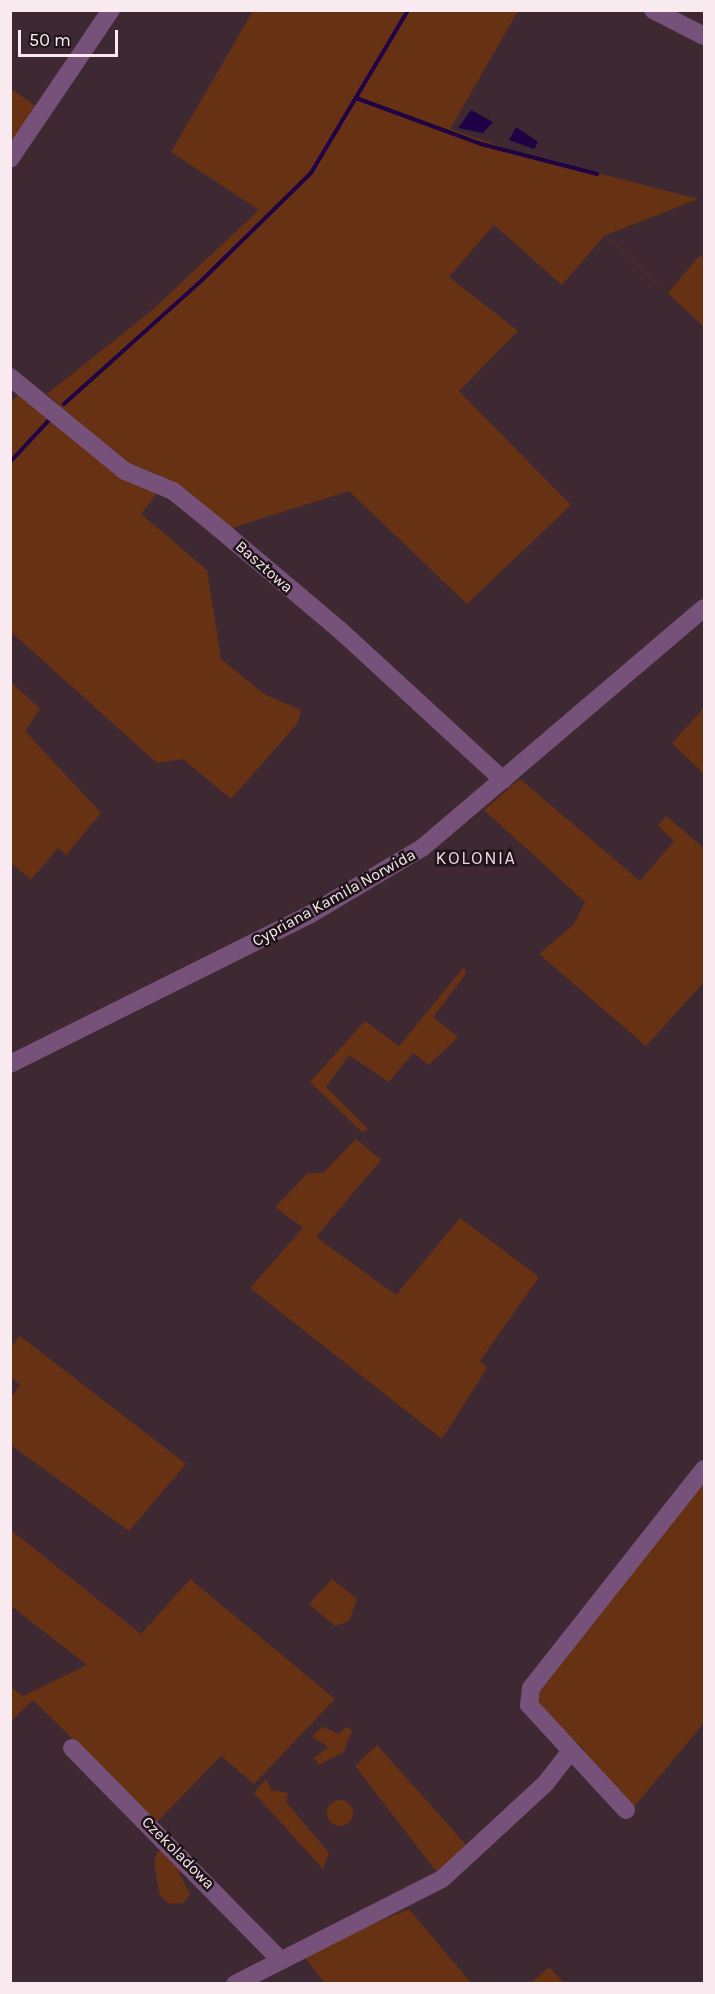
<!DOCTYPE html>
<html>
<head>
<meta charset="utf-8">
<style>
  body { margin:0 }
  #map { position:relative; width:715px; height:1994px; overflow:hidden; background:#3e2932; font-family:Karla,sans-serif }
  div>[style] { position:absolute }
  .green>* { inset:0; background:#673113 }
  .round { border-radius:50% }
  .water>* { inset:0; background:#1f0145 }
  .stream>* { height:4px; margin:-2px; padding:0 2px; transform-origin:2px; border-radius:2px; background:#1f0145 }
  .minor>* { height:18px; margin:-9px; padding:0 9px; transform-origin:9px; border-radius:9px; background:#76517a }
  span { translate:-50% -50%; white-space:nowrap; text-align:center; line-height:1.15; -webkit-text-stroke:5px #1f1519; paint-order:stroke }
  .street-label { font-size:16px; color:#f9eaf0 }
  .neighbourhood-label { font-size:18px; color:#f0d3df; letter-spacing:1.5px }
  .frame { position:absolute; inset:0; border:12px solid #f9eaf0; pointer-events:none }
  .scale { position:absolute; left:18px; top:30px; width:100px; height:27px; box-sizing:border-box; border:3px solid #f9eaf0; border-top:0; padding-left:8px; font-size:18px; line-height:21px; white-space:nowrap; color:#f9eaf0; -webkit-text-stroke:4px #1f1519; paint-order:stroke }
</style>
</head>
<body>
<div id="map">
  <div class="green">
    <div style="clip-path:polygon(253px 11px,518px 11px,450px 129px,513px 151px,698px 199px,606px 235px,668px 293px,700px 255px,704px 259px,704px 327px,605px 235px,562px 285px,494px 225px,449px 277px,518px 331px,459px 391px,571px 505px,467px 604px,349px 491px,229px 529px,157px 474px,124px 462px,47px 394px,150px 312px,259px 210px,171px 152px)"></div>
    <div style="clip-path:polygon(11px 89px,40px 109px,11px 151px)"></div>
    <div style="clip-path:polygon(22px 392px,160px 489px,141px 514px,207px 570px,221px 659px,264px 694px,301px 710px,298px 723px,231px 799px,183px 759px,157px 763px,11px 632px,10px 402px)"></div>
    <div style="clip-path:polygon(10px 681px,40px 709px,25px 731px,101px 813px,66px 855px,58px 848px,31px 880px,11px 863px)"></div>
    <div style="clip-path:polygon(704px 708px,704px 774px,672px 743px)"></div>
    <div style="clip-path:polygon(520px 779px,640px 881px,674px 841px,658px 826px,666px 816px,704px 848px,704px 982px,646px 1046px,539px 954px,574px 924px,585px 902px,484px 810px)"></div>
    <div style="clip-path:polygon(464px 967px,466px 974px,433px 1017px,458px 1037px,429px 1065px,413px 1053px,389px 1082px,349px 1055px,326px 1087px,368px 1129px,362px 1132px,310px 1082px,365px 1021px,399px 1046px)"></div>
    <div style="clip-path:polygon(356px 1139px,381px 1160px,316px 1237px,396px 1295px,460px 1218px,539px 1277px,480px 1361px,487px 1368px,442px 1439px,250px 1288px,303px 1228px,275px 1207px,308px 1173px,323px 1173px)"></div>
    <div style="clip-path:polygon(20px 1336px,186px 1464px,129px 1531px,11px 1445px,11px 1397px,20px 1385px,11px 1377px,11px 1347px)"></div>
    <div style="clip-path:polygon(704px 1478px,704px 1723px,633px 1808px,583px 1758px,584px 1749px,549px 1719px,536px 1698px,539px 1682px)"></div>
    <div style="clip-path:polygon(11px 1530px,141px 1634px,190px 1579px,335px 1699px,254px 1784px,221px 1756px,157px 1822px,33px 1700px,11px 1721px,10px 1687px,23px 1696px,87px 1665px,11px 1606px)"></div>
    <div style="clip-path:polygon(332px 1579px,357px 1599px,349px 1621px,335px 1626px,309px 1604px)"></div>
    <div style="clip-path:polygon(323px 1727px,339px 1734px,346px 1727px,352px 1730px,344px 1752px,319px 1765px,314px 1758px,328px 1747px,312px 1736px)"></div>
    <div style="clip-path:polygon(377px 1745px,469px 1848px,439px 1875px,355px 1766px)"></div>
    <div style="clip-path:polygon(266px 1779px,271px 1790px,288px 1793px,286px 1802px,329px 1853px,323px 1869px,254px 1793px)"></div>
    <div class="round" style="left:327px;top:1800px;width:26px;height:26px"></div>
    <div style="clip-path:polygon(168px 1848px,183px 1867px,179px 1873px,190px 1894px,184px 1903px,170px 1904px,160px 1896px,154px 1862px,157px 1852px)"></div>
    <div style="clip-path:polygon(409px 1909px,471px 1983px,325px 1983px,302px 1954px)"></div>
    <div style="clip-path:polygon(549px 1967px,564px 1983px,531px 1983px)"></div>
  </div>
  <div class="water">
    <div style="clip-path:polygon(471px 110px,493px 122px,483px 133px,458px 128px)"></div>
    <div style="clip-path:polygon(516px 127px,538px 142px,534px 149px,509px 140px)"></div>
  </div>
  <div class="stream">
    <div style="left:356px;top:98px;width:133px;rotate:20.2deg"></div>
    <div style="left:481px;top:144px;width:120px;rotate:14.5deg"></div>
    <div style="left:64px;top:404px;width:181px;rotate:-41.9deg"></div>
    <div style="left:199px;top:283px;width:157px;rotate:-44.5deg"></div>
    <div style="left:311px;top:173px;width:190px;rotate:-59.2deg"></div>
    <div style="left:10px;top:462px;width:59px;rotate:-47.1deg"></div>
  </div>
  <div class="minor">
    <div style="left:653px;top:10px;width:57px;rotate:27deg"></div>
    <div style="left:10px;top:159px;width:180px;rotate:-55.9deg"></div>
    <div style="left:10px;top:377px;width:149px;rotate:39.3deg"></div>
    <div style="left:125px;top:471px;width:52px;rotate:22.6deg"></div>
    <div style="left:173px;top:491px;width:54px;rotate:39deg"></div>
    <div style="left:215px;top:525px;width:166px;rotate:40.1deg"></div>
    <div style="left:342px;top:632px;width:219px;rotate:42.6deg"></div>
    <div style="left:10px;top:1064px;width:334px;rotate:-26.5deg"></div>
    <div style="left:309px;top:915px;width:131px;rotate:-30.7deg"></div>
    <div style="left:422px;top:848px;width:370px;rotate:-40.4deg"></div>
    <div style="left:72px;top:1748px;width:298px;rotate:45.5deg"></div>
    <div style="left:626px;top:1810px;width:143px;rotate:-132.7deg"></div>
    <div style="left:529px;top:1705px;width:17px;rotate:-83deg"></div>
    <div style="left:531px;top:1688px;width:279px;rotate:-51.7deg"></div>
    <div style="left:235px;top:1984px;width:232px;rotate:-26.9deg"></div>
    <div style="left:442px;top:1879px;width:140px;rotate:-42.7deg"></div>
    <div style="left:545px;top:1784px;width:39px;rotate:-52deg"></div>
  </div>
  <div class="street-label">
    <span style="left:264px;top:567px;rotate:41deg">Basztowa</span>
    <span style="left:334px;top:898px;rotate:-29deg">Cypriana Kamila Norwida</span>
    <span style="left:178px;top:1853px;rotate:45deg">Czekoladowa</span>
  </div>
  <div class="neighbourhood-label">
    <span style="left:476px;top:858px">KOLONIA</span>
  </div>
  <div class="frame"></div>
  <div class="scale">50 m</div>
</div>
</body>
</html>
